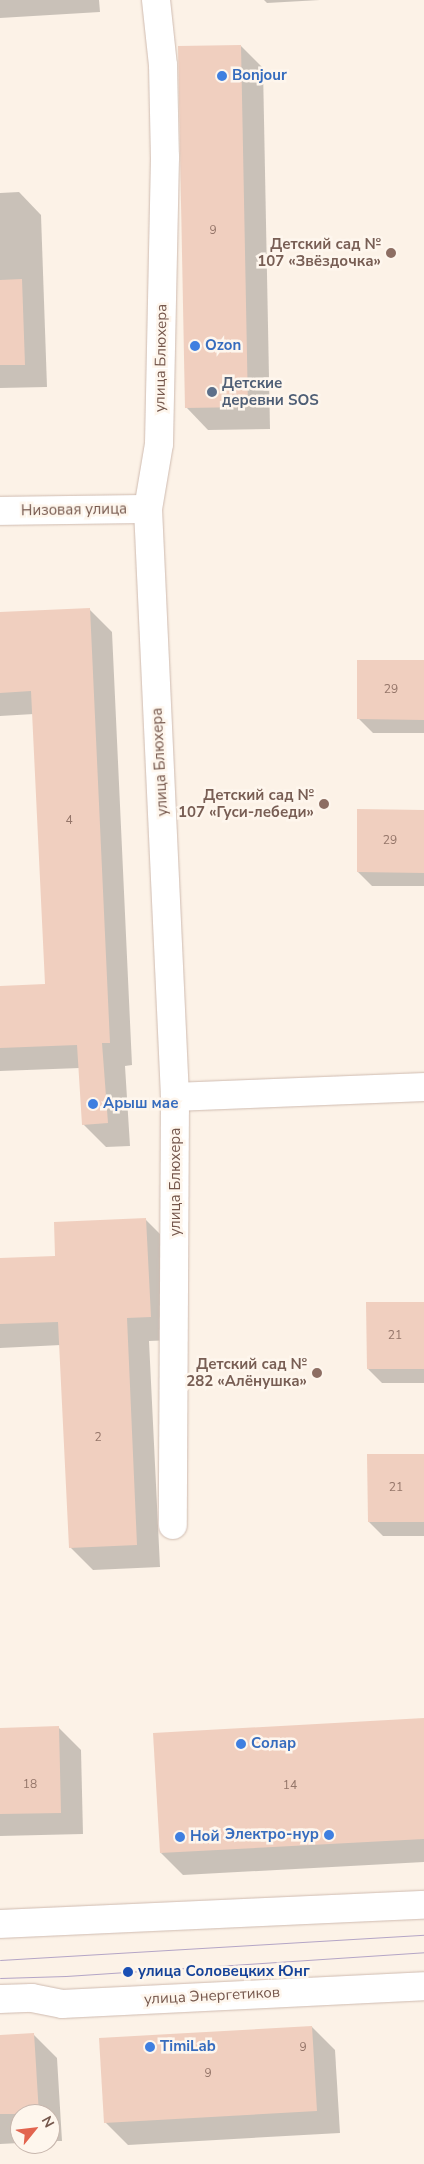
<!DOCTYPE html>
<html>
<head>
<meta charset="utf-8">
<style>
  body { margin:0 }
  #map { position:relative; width:424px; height:2164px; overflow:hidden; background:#fcf2e7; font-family:"Nunito Sans",sans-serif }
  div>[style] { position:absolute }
  .shadow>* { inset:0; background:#0003 }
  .building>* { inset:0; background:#f0cfbf }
  .roads { filter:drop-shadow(0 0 1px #cfbbb0) drop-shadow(0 0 1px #cfbbb0) }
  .street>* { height:28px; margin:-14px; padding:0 14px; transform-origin:14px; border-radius:14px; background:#fff }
  .tram>* { height:1px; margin:-0.5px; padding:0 0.5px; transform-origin:0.5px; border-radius:0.5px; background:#b4a5c6 }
  .dots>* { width:14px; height:14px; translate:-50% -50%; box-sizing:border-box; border:2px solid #fef6ed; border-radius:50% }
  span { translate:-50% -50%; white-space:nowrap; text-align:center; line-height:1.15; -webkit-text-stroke:5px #fef6ed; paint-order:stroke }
  .number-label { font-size:12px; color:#947569 }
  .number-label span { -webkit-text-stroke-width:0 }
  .shop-label { font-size:15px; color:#366cbe; font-weight:700 }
  .left { translate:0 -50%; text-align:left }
  .right { translate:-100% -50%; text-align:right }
  .education-label { font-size:15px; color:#785e54; font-weight:700 }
  .street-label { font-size:15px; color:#75574c }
  .service-label { font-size:15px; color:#4e5e75; font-weight:700 }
  .transit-label { font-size:15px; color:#164399; font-weight:700 }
  .north { position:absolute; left:10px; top:2104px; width:50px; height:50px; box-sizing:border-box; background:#fef6ed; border:1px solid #c7b6ad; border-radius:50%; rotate:61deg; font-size:14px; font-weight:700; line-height:20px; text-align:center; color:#75574c }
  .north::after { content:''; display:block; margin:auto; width:18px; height:22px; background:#e2644f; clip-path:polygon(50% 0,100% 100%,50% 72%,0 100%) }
</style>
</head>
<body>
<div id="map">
  <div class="shadow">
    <div style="clip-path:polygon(0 0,99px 0,100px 12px,0 18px)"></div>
    <div style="clip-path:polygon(264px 0,320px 0,267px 3px)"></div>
    <div style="clip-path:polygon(241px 46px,263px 68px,270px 429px,208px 430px,186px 407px)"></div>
    <div style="clip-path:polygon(19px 192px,41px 215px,47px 387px,0 388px,0 193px)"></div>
    <div style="clip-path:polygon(89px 609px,112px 632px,132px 1065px,125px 1066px,130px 1146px,106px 1147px,83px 1124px,80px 1068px,0 1071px,0 987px,46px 985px,34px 714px,0 716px,0 613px)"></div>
    <div style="clip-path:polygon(424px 661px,424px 733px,373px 733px,359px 719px)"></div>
    <div style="clip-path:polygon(424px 811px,424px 886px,372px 886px,358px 872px)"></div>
    <div style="clip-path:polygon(145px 1219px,168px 1242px,173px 1340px,149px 1341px,160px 1567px,93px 1570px,70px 1547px,61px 1345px,0 1348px,0 1259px,57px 1257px)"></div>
    <div style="clip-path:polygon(424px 1303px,424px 1383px,382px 1383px,368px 1369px)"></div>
    <div style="clip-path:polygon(424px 1455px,424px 1536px,383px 1536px,369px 1522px)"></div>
    <div style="clip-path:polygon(424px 1719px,424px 1862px,183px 1875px,161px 1853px)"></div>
    <div style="clip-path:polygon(59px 1728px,81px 1750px,83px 1834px,0 1836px,0 1759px)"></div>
    <div style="clip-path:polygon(312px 2027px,335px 2050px,340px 2133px,128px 2145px,105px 2122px)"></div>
    <div style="clip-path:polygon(34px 2035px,57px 2058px,62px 2141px,50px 2141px,50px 2114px,20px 2114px,20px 2143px,0 2144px,0 2036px)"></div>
  </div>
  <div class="building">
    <div style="clip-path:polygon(241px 45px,248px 407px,185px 408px,178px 46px)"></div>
    <div style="clip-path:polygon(22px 279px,25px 365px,0 365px,0 280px)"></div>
    <div style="clip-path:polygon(90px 608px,110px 1043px,102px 1043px,108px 1123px,82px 1125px,77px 1045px,0 1048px,0 986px,45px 984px,31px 691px,0 693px,0 612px)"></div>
    <div style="clip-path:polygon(357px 660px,424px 660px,424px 720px,357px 719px)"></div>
    <div style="clip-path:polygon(357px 809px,424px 810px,424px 873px,357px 872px)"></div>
    <div style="clip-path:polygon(146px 1218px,151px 1317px,127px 1318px,137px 1545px,69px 1548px,58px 1322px,0 1324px,0 1258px,55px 1256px,54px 1222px)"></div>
    <div style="clip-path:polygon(366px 1302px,424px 1302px,424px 1369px,367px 1369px)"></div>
    <div style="clip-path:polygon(367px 1454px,424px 1454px,424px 1522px,368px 1522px)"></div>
    <div style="clip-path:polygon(424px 1718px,424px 1839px,160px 1853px,153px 1733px)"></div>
    <div style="clip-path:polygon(59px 1726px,61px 1813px,0 1814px,0 1728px)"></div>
    <div style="clip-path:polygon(312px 2026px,317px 2111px,104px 2123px,99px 2038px)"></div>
    <div style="clip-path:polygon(34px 2033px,39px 2114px,0 2114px,0 2035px)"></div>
  </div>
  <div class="roads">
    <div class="street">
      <div style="left:156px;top:0;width:65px;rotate:83.9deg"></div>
      <div style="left:163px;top:65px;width:92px;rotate:88.8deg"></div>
      <div style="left:165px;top:157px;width:287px;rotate:91.2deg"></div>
      <div style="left:159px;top:444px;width:66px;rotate:99.6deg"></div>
      <div style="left:148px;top:509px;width:589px;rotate:87.37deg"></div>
      <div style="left:175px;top:1097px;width:428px;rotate:90.3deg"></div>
      <div style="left:0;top:511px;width:148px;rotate:-0.8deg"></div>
      <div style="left:175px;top:1097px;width:249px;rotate:-2.3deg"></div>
      <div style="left:0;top:1924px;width:424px;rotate:-2.6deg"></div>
      <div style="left:0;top:1999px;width:32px;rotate:-2deg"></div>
      <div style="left:32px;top:1998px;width:31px;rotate:11deg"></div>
      <div style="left:62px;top:2004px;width:362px;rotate:-2.8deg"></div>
    </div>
  </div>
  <div class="tram">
    <div style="left:0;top:1960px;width:425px;rotate:-3.4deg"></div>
    <div style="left:0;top:1978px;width:66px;rotate:-1.7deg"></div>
    <div style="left:66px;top:1976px;width:359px;rotate:-3.8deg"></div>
  </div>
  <div class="dots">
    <div style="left:222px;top:76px;background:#3f7fe0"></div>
    <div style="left:391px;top:253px;background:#8d6e63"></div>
    <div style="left:195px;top:346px;background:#3f7fe0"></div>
    <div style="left:212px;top:392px;background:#5c6f8a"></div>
    <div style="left:324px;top:804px;background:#8d6e63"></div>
    <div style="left:93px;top:1104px;background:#3f7fe0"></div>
    <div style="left:317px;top:1373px;background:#8d6e63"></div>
    <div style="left:241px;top:1744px;background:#3f7fe0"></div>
    <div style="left:329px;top:1835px;background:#3f7fe0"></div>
    <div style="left:180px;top:1837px;background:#3f7fe0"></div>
    <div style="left:128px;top:1972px;background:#1a4fb4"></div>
    <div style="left:150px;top:2047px;background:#3f7fe0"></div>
  </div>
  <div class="number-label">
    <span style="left:213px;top:231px">9</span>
    <span style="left:391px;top:690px">29</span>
    <span style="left:69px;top:821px">4</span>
    <span style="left:390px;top:841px">29</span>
    <span style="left:395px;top:1336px">21</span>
    <span style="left:98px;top:1438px">2</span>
    <span style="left:396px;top:1488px">21</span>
    <span style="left:30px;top:1785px">18</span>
    <span style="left:290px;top:1786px">14</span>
    <span style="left:303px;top:2048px">9</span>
    <span style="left:208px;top:2074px">9</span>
  </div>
  <div class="shop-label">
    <span class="left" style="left:232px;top:76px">Bonjour</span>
    <span class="left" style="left:205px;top:346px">Ozon</span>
    <span class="left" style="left:103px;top:1104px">Арыш мае</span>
    <span class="left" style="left:251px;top:1744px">Солар</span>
    <span class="right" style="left:319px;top:1835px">Электро-нур</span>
    <span class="left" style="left:190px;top:1837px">Ной</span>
    <span class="left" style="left:160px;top:2047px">TimiLab</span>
  </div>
  <div class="education-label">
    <span class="right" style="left:381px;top:253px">Детский сад №<br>107 «Звёздочка»</span>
    <span class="right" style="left:314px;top:804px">Детский сад №<br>107 «Гуси-лебеди»</span>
    <span class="right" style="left:307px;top:1373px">Детский сад №<br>282 «Алёнушка»</span>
  </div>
  <div class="street-label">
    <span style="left:161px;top:358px;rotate:-89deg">улица Блюхера</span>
    <span style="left:74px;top:510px;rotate:-1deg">Низовая улица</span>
    <span style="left:160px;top:762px;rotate:-93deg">улица Блюхера</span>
    <span style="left:176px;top:1182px;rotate:-90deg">улица Блюхера</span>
    <span style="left:212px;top:1996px;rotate:-3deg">улица Энергетиков</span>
  </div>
  <div class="service-label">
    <span class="left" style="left:222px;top:392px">Детские<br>деревни SOS</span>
  </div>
  <div class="transit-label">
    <span class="left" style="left:138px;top:1972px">улица Соловецких Юнг</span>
  </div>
  <div class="north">N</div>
</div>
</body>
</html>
